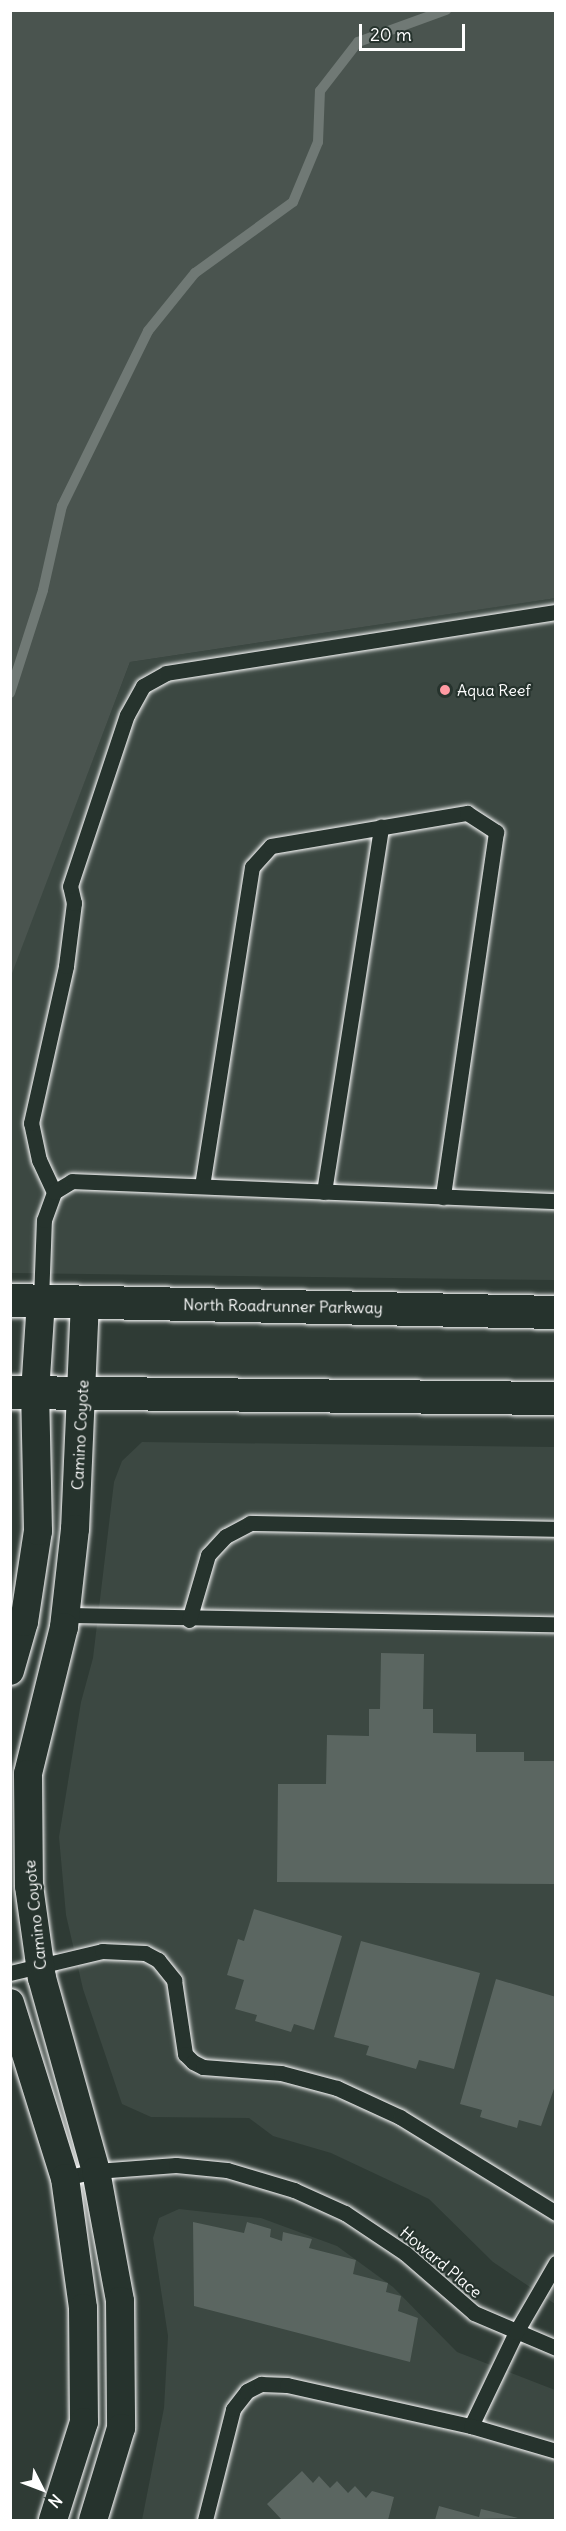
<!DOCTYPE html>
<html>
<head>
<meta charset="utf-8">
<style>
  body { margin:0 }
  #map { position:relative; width:566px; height:2531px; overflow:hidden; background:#2f3b35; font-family:Delius,sans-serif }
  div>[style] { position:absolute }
  .built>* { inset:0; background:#3c4842 }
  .green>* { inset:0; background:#4a544f }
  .stream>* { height:10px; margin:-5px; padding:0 5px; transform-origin:5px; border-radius:5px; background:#707975 }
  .building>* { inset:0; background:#5b6661 }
  .roads { filter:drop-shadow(0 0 2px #fff) drop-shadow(0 0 2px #fff) }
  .lane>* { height:15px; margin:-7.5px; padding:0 7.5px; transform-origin:7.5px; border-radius:7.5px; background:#26332d }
  .street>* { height:28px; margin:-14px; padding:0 14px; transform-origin:14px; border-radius:14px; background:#26332d }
  .secondary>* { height:33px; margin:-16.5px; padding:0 16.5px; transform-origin:16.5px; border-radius:16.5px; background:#26332d }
  .dots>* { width:16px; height:16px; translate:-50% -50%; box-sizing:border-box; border:3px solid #26332d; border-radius:50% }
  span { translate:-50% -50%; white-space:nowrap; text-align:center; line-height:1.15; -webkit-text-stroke:4.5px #26332d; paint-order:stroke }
  .poi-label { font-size:16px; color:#fff }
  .left { translate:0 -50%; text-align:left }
  .street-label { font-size:16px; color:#fff }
  .frame { position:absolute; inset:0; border:12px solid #fff; pointer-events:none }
  .north { position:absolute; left:12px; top:2459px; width:60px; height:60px; -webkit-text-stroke:4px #26332d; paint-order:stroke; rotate:132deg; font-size:16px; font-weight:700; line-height:24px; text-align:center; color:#fff }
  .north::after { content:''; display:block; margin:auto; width:21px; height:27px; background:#fff; clip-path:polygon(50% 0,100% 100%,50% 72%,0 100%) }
  .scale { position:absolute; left:359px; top:24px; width:106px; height:27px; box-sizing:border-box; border:3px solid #fff; border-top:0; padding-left:8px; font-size:18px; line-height:21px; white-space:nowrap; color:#fff; -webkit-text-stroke:4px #26332d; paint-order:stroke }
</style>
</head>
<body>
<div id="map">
  <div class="built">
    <div style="clip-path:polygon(555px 598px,555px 1280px,11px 1273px,10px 976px,130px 662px)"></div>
    <div style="clip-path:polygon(142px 1442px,555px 1447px,555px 2304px,493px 2262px,429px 2199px,331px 2153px,273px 2136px,249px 2118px,151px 2117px,122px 2104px,83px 1989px,66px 1915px,59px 1837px,81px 1702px,93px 1658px,114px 1482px,122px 1461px)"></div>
    <div style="clip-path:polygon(179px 2209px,261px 2218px,337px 2246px,393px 2287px,457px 2352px,555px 2390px,555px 2520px,142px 2520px,164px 2408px,168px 2336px,153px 2238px,159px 2218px)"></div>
  </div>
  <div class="green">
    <div style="clip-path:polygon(11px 10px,555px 11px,556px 598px,130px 662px,11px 976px)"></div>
  </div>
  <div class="stream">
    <div style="left:10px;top:693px;width:108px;rotate:-72.2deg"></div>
    <div style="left:43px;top:590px;width:86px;rotate:-77.3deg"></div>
    <div style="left:62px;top:506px;width:195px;rotate:-63.8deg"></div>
    <div style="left:148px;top:331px;width:75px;rotate:-51deg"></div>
    <div style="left:195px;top:273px;width:121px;rotate:-35.9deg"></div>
    <div style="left:293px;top:202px;width:65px;rotate:-67.4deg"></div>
    <div style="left:318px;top:142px;width:51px;rotate:-87.8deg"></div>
    <div style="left:320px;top:91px;width:62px;rotate:-52.2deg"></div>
    <div style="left:358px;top:42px;width:94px;rotate:-20deg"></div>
  </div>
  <div class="building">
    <div style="clip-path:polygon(381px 1653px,424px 1654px,423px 1709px,433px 1709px,433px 1733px,476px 1734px,476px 1752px,524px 1752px,524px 1761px,556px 1761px,556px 1884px,277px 1882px,278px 1784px,326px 1784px,327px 1735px,369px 1736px,369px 1709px,380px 1709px)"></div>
    <div style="clip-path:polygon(254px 1909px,342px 1936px,314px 2030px,294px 2024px,291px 2032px,255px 2021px,257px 2015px,235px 2009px,244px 1980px,227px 1975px,238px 1939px,244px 1941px)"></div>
    <div style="clip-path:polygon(361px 1941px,480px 1973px,454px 2069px,419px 2060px,416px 2069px,366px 2055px,369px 2046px,334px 2037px)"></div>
    <div style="clip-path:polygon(496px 1979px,556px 1997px,556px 2083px,541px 2126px,519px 2120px,517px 2128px,480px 2117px,482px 2110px,460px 2104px)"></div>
    <div style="clip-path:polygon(193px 2222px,244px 2233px,247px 2222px,271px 2229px,270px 2237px,282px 2241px,283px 2232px,312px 2239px,309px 2248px,356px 2260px,353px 2274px,388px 2283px,386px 2292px,401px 2296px,398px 2311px,418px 2318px,410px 2362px,194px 2306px)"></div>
    <div style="clip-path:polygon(302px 2471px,313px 2483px,319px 2476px,330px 2488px,337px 2481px,348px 2493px,355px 2486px,366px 2498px,372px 2491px,394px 2497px,388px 2520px,282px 2520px,267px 2504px)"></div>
    <div style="clip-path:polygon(439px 2506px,479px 2517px,481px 2509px,518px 2518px,435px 2520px)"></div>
  </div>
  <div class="roads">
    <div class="lane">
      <div style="left:202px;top:1186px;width:323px;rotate:-81.1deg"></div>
      <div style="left:252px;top:867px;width:28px;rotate:-48deg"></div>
      <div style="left:271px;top:846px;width:199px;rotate:-9.6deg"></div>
      <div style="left:467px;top:813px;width:35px;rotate:33deg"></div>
      <div style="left:496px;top:832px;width:369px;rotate:98.3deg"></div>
      <div style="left:54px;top:1192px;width:35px;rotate:-115deg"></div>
      <div style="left:39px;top:1160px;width:38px;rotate:-102deg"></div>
      <div style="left:31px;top:1123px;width:161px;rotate:-77.4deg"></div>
      <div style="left:66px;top:966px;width:64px;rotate:-82.8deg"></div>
      <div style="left:74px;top:903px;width:17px;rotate:-103deg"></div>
      <div style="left:70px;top:886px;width:180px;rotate:-71.6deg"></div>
      <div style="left:127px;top:715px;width:33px;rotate:-61deg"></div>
      <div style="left:143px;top:686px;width:26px;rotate:-29deg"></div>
      <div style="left:166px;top:673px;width:395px;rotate:-8.9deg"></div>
      <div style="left:324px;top:1192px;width:370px;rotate:-81.1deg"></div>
      <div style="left:41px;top:1300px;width:80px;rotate:-87.9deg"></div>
      <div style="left:44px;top:1220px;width:30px;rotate:-70deg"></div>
      <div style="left:54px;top:1192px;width:21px;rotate:-31deg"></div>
      <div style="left:72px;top:1181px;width:484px;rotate:2.4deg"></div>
      <div style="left:65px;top:1615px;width:491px;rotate:1.1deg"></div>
      <div style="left:189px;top:1620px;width:68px;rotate:-73.7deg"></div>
      <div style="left:208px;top:1555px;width:26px;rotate:-47deg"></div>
      <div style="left:226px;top:1536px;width:27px;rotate:-28deg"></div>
      <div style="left:250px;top:1523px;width:306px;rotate:1.1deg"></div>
      <div style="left:10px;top:1973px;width:95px;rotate:-13.4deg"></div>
      <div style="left:102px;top:1951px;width:43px;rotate:2.7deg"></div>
      <div style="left:145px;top:1953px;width:15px;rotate:28deg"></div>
      <div style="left:158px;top:1960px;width:26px;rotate:51deg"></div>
      <div style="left:174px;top:1980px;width:75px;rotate:81.5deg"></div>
      <div style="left:185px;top:2054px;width:11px;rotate:45deg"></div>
      <div style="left:193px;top:2062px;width:11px;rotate:27deg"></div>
      <div style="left:203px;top:2067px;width:78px;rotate:4.4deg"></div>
      <div style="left:281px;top:2073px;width:58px;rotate:15deg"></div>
      <div style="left:337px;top:2088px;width:69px;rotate:24.7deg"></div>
      <div style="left:400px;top:2117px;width:183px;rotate:31.6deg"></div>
      <div style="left:65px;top:2178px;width:32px;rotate:-13deg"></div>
      <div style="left:96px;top:2171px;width:80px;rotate:-4.3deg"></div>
      <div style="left:176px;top:2165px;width:51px;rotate:5.6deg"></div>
      <div style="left:227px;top:2170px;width:70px;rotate:16.6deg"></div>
      <div style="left:294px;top:2190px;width:56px;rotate:24.3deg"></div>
      <div style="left:345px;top:2213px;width:72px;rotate:33.7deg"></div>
      <div style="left:405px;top:2253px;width:91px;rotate:41deg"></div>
      <div style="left:474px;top:2313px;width:89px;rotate:23.1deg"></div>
      <div style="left:471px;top:2426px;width:104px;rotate:-64.4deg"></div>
      <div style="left:516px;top:2332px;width:80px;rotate:-59.9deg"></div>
      <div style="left:205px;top:2520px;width:114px;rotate:-75.8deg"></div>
      <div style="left:233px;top:2409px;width:23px;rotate:-52deg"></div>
      <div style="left:247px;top:2391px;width:16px;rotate:-27deg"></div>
      <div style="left:261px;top:2384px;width:26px;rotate:2deg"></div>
      <div style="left:287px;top:2385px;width:189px;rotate:12.6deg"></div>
      <div style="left:471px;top:2426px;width:89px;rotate:16.4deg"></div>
    </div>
    <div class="street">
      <div style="left:85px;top:1301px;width:228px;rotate:92.5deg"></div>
      <div style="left:75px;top:1529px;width:99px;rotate:96.4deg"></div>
      <div style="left:64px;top:1627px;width:151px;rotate:103.8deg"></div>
      <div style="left:28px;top:1774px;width:112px;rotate:89.5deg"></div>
      <div style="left:29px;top:1886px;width:93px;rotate:82deg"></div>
      <div style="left:42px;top:1978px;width:200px;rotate:74.4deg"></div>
      <div style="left:96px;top:2171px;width:132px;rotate:79.5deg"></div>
      <div style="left:120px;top:2301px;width:127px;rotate:89.5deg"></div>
      <div style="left:121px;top:2428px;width:96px;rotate:106.9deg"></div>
      <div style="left:10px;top:1671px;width:51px;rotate:-74.1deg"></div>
      <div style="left:24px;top:1622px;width:92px;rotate:-81.3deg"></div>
      <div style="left:38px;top:1531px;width:138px;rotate:-91.2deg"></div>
      <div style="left:35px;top:1393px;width:93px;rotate:-86.3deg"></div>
      <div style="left:10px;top:2003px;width:183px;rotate:72.6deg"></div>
      <div style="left:65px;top:2178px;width:131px;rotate:82.1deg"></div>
      <div style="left:83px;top:2308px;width:114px;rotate:89.5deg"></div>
      <div style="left:84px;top:2422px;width:103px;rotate:107.6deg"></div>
    </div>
    <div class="secondary">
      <div style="left:10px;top:1300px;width:546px;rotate:1.26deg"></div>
      <div style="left:10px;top:1392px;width:546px;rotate:0.63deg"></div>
    </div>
  </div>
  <div class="dots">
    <div style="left:445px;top:690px;background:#ff9aa2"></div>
  </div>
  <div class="poi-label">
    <span class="left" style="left:457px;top:690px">Aqua Reef</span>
  </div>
  <div class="street-label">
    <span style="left:283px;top:1306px;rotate:1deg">North Roadrunner Parkway</span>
    <span style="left:80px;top:1435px;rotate:-87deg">Camino Coyote</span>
    <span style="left:35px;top:1915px;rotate:-96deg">Camino Coyote</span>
    <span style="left:441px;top:2262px;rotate:40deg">Howard Place</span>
  </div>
  <div class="frame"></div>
  <div class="north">N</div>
  <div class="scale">20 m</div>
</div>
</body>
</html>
